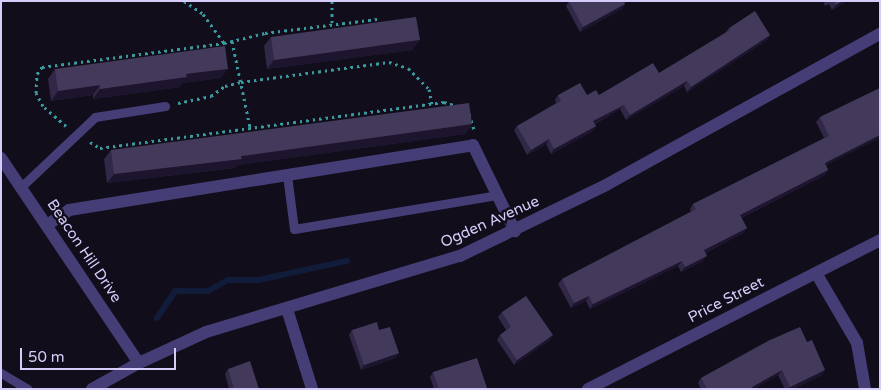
<!DOCTYPE html>
<html>
<head>
<meta charset="utf-8">
<style>
  body { margin:0 }
  #map { position:relative; width:881px; height:390px; overflow:hidden; background:#110d1b; font-family:"Varela Round",sans-serif }
  div>[style] { position:absolute }
  .stream>* { height:6px; margin:-3px; padding:0 3px; transform-origin:3px; border-radius:3px; background:#111c3a }
  .path>* { height:3px; margin-top:-1.5px; transform-origin:0; background:repeating-linear-gradient(90deg,#399ba0 0 2.5px,transparent 0 6.5px) }
  .service>* { height:9px; margin:-4.5px; padding:0 4.5px; transform-origin:4.5px; border-radius:4.5px; background:#453d75 }
  .minor>* { height:12px; margin:-6px; padding:0 6px; transform-origin:6px; border-radius:6px; background:#453d75 }
  .tertiary>* { height:12px; margin:-6px; padding:0 6px; transform-origin:6px; border-radius:6px; background:#453d75 }
  .wall>* { inset:0; background:#312746 }
  .shaded-wall>* { inset:0; background:#1d152d }
  .building>* { inset:0; background:#43395a }
  span { translate:-50% -50%; white-space:nowrap; text-align:center; line-height:1.15; -webkit-text-stroke:5px #110d1b; paint-order:stroke }
  .street-label { font-size:15px; color:#d6ccf9 }
  .frame { position:absolute; inset:0; border:2px solid #d6ccf9; pointer-events:none }
  .scale { position:absolute; left:20px; top:348px; width:156px; height:22px; box-sizing:border-box; border:2px solid #d6ccf9; border-top:0; padding-left:6px; font-size:15px; line-height:18px; white-space:nowrap; color:#d6ccf9; -webkit-text-stroke:4px #110d1b; paint-order:stroke }
</style>
</head>
<body>
<div id="map">
  <div class="stream">
    <div style="left:157px;top:318px;width:32px;rotate:-56deg"></div>
    <div style="left:175px;top:291px;width:33px"></div>
    <div style="left:208px;top:291px;width:23px;rotate:-29deg"></div>
    <div style="left:228px;top:280px;width:30px"></div>
    <div style="left:258px;top:280px;width:91px;rotate:-12.1deg"></div>
  </div>
  <div class="path">
    <div style="left:1px;top:1px;width:1px"></div>
    <div style="left:184px;top:1px;width:23px;rotate:34deg"></div>
    <div style="left:203px;top:14px;width:36px;rotate:54deg"></div>
    <div style="left:332px;top:1px;width:24px;rotate:90deg"></div>
    <div style="left:232px;top:41px;width:88px;rotate:78.2deg"></div>
    <div style="left:178px;top:103px;width:34px;rotate:-12deg"></div>
    <div style="left:211px;top:96px;width:17px;rotate:-36deg"></div>
    <div style="left:225px;top:86px;width:16px;rotate:-14deg"></div>
    <div style="left:241px;top:82px;width:149px;rotate:-7.7deg"></div>
    <div style="left:389px;top:62px;width:20px;rotate:18deg"></div>
    <div style="left:408px;top:68px;width:30px;rotate:45deg"></div>
    <div style="left:429px;top:89px;width:15px;rotate:79deg"></div>
    <div style="left:469px;top:114px;width:16px;rotate:72deg"></div>
    <div style="left:66px;top:126px;width:30px;rotate:-139deg"></div>
    <div style="left:43px;top:106px;width:15px;rotate:-118deg"></div>
    <div style="left:36px;top:93px;width:19px;rotate:-87deg"></div>
    <div style="left:37px;top:74px;width:9px;rotate:-54deg"></div>
    <div style="left:42px;top:67px;width:184px;rotate:-7.5deg"></div>
    <div style="left:224px;top:43px;width:42px;rotate:-13.7deg"></div>
    <div style="left:265px;top:33px;width:113px;rotate:-7.1deg"></div>
    <div style="left:90px;top:142px;width:12px;rotate:31deg"></div>
    <div style="left:100px;top:148px;width:347px;rotate:-7.6deg"></div>
    <div style="left:444px;top:102px;width:17px;rotate:17deg"></div>
  </div>
  <div class="service">
    <div style="left:287px;top:175px;width:54px;rotate:82.6deg"></div>
    <div style="left:294px;top:229px;width:207px;rotate:-9.5deg"></div>
    <div style="left:21px;top:187px;width:102px;rotate:-43.4deg"></div>
    <div style="left:95px;top:117px;width:71px;rotate:-8.9deg"></div>
    <div style="left:1px;top:373px;width:31px;rotate:31deg"></div>
  </div>
  <div class="minor">
    <div style="left:47px;top:225px;width:27px;rotate:-34deg"></div>
    <div style="left:69px;top:210px;width:409px;rotate:-9.1deg"></div>
    <div style="left:473px;top:145px;width:96px;rotate:64deg"></div>
    <div style="left:816px;top:273px;width:81px;rotate:59.6deg"></div>
    <div style="left:857px;top:343px;width:47px;rotate:80.1deg"></div>
    <div style="left:287px;top:309px;width:84px;rotate:72.6deg"></div>
    <div style="left:588px;top:389px;width:328px;rotate:-27deg"></div>
  </div>
  <div class="tertiary">
    <div style="left:1px;top:158px;width:247px;rotate:56.1deg"></div>
    <div style="left:92px;top:389px;width:54px;rotate:-29deg"></div>
    <div style="left:139px;top:363px;width:74px;rotate:-24.8deg"></div>
    <div style="left:206px;top:332px;width:265px;rotate:-16.7deg"></div>
    <div style="left:460px;top:256px;width:162px;rotate:-25.9deg"></div>
    <div style="left:606px;top:185px;width:313px;rotate:-28.9deg"></div>
  </div>
  <div class="wall">
    <div style="clip-path:polygon(569px 1px,625px 4px,622px 9px,580px 32px,566px 6px)"></div>
    <div style="clip-path:polygon(823px 1px,847px 1px,832px 10px,829px 4px,825px 6px)"></div>
    <div style="clip-path:polygon(729px 28px,770px 35px,767px 40px,687px 92px,684px 86px,626px 120px,620px 109px,595px 124px,596px 126px,593px 131px,551px 154px,546px 144px,527px 155px,514px 130px,517px 126px,556px 103px,555px 100px,558px 95px,599px 95px,659px 73px,725px 33px)"></div>
    <div style="clip-path:polygon(271px 37px,413px 50px,267px 69px,264px 46px)"></div>
    <div style="clip-path:polygon(55px 69px,221px 78px,182px 83px,180px 87px,93px 99px,93px 95px,51px 101px,48px 79px)"></div>
    <div style="clip-path:polygon(880px 88px,826px 165px,828px 170px,825px 175px,741px 218px,747px 228px,743px 233px,705px 253px,703px 261px,681px 272px,678px 266px,590px 309px,586px 301px,571px 308px,558px 284px,562px 279px,691px 212px,690px 209px,693px 204px,824px 138px,816px 122px,820px 117px)"></div>
    <div style="clip-path:polygon(472px 124px,465px 134px,237px 165px,235px 168px,107px 183px,104px 159px,111px 150px)"></div>
    <div style="clip-path:polygon(502px 312px,550px 340px,514px 365px,497px 340px,500px 335px,506px 330px,498px 317px)"></div>
    <div style="clip-path:polygon(352px 330px,379px 330px,399px 353px,395px 358px,361px 370px,349px 335px)"></div>
    <div style="clip-path:polygon(770px 340px,822px 375px,793px 389px,785px 389px,778px 375px,753px 389px,701px 389px,698px 383px,701px 378px)"></div>
    <div style="clip-path:polygon(228px 369px,259px 389px,229px 389px,225px 374px)"></div>
    <div style="clip-path:polygon(433px 372px,487px 389px,434px 389px,430px 377px)"></div>
  </div>
  <div class="shaded-wall">
    <div style="clip-path:polygon(842px 1px,847px 1px,832px 10px,836px 5px)"></div>
    <div style="clip-path:polygon(625px 4px,622px 9px,580px 32px,583px 27px)"></div>
    <div style="clip-path:polygon(770px 35px,767px 40px,687px 92px,691px 87px)"></div>
    <div style="clip-path:polygon(420px 40px,413px 50px,267px 69px,274px 60px)"></div>
    <div style="clip-path:polygon(228px 69px,221px 78px,182px 83px,180px 87px,93px 99px,100px 89px,186px 74px)"></div>
    <div style="clip-path:polygon(687px 81px,684px 86px,626px 120px,630px 115px)"></div>
    <div style="clip-path:polygon(100px 85px,93px 95px,51px 101px,58px 91px)"></div>
    <div style="clip-path:polygon(624px 105px,620px 109px,590px 126px,593px 121px)"></div>
    <div style="clip-path:polygon(472px 124px,465px 134px,237px 165px,235px 168px,107px 183px,114px 174px)"></div>
    <div style="clip-path:polygon(596px 126px,593px 131px,551px 154px,554px 149px)"></div>
    <div style="clip-path:polygon(880px 135px,880px 138px,821px 168px,825px 163px)"></div>
    <div style="clip-path:polygon(549px 139px,546px 144px,527px 155px,531px 150px)"></div>
    <div style="clip-path:polygon(828px 170px,825px 175px,736px 220px,740px 215px)"></div>
    <div style="clip-path:polygon(747px 228px,743px 233px,700px 255px,704px 250px)"></div>
    <div style="clip-path:polygon(707px 256px,703px 261px,681px 272px,685px 267px)"></div>
    <div style="clip-path:polygon(682px 261px,678px 266px,590px 309px,593px 304px)"></div>
    <div style="clip-path:polygon(589px 296px,586px 301px,571px 308px,574px 303px)"></div>
    <div style="clip-path:polygon(553px 335px,550px 340px,514px 365px,517px 360px)"></div>
    <div style="clip-path:polygon(399px 353px,395px 358px,361px 370px,364px 365px)"></div>
    <div style="clip-path:polygon(782px 370px,778px 375px,753px 389px,752px 387px)"></div>
    <div style="clip-path:polygon(825px 370px,822px 375px,793px 389px,789px 389px,790px 387px)"></div>
  </div>
  <div class="building">
    <div style="clip-path:polygon(569px 1px,624px 1px,625px 4px,583px 27px)"></div>
    <div style="clip-path:polygon(834px 1px,842px 1px,836px 5px)"></div>
    <div style="clip-path:polygon(755px 11px,770px 35px,691px 87px,687px 81px,630px 115px,624px 105px,593px 121px,596px 126px,554px 149px,549px 139px,531px 150px,517px 126px,561px 101px,558px 95px,580px 83px,587px 95px,596px 90px,599px 95px,653px 63px,659px 73px,730px 30px,729px 28px)"></div>
    <div style="clip-path:polygon(416px 17px,420px 40px,274px 60px,271px 37px)"></div>
    <div style="clip-path:polygon(225px 46px,228px 69px,186px 74px,187px 77px,100px 89px,100px 85px,58px 91px,55px 69px)"></div>
    <div style="clip-path:polygon(880px 88px,880px 135px,825px 163px,828px 170px,740px 215px,747px 228px,704px 250px,707px 256px,685px 267px,682px 261px,593px 304px,589px 296px,574px 303px,562px 279px,696px 209px,693px 204px,829px 136px,820px 117px)"></div>
    <div style="clip-path:polygon(469px 103px,472px 124px,241px 156px,242px 159px,114px 174px,111px 150px)"></div>
    <div style="clip-path:polygon(526px 296px,553px 335px,517px 360px,500px 335px,511px 327px,502px 312px)"></div>
    <div style="clip-path:polygon(377px 322px,379px 330px,390px 327px,399px 353px,364px 365px,352px 330px)"></div>
    <div style="clip-path:polygon(800px 327px,807px 342px,812px 340px,825px 370px,790px 387px,782px 370px,752px 387px,753px 389px,707px 389px,701px 378px,770px 340px)"></div>
    <div style="clip-path:polygon(477px 358px,487px 388px,439px 389px,433px 372px)"></div>
    <div style="clip-path:polygon(250px 361px,259px 389px,234px 389px,228px 369px)"></div>
  </div>
  <div class="street-label">
    <span style="left:490px;top:222px;rotate:-24deg">Ogden Avenue</span>
    <span style="left:84px;top:251px;rotate:56deg">Beacon Hill Drive</span>
    <span style="left:726px;top:300px;rotate:-27deg">Price Street</span>
  </div>
  <div class="frame"></div>
  <div class="scale">50 m</div>
</div>
</body>
</html>
